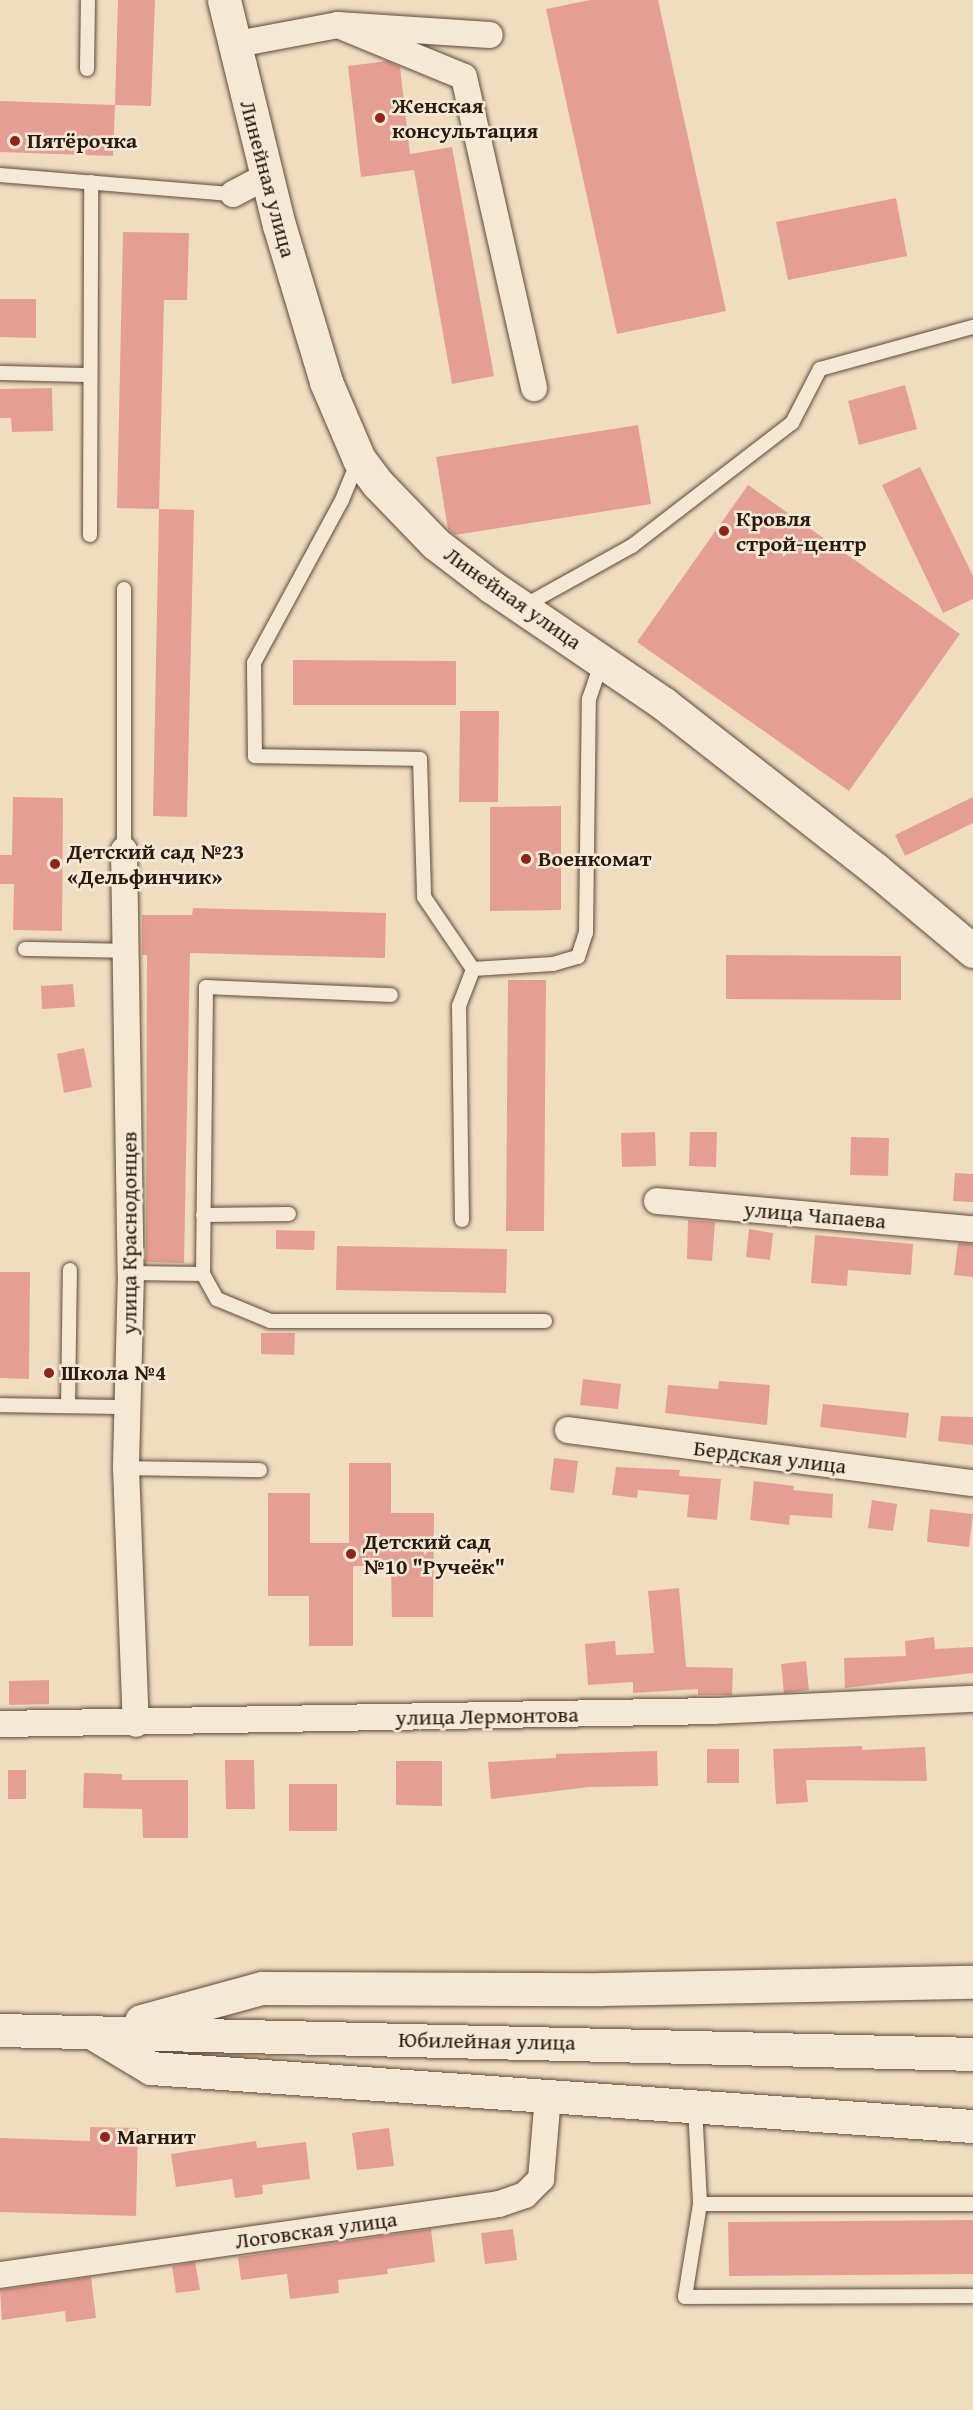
<!DOCTYPE html>
<html>
<head>
<meta charset="utf-8">
<style>
  body { margin:0 }
  #map { position:relative; width:973px; height:2410px; overflow:hidden; background:#f0ddc0; font-family:"Gentium Book Plus",serif }
  div>[style] { position:absolute }
  .building>* { inset:0; background:#e59e94 }
  .roads { filter:drop-shadow(0 0 2px #5c4a3a) drop-shadow(0 0 2px #5c4a3a) }
  .lane>* { height:14px; margin:-7px; padding:0 7px; transform-origin:7px; border-radius:7px; background:#f5e9d6 }
  .street>* { height:26px; margin:-13px; padding:0 13px; transform-origin:13px; border-radius:13px; background:#f5e9d6 }
  .secondary>* { height:33px; margin:-16.5px; padding:0 16.5px; transform-origin:16.5px; border-radius:16.5px; background:#f5e9d6 }
  .dots>* { width:16px; height:16px; translate:-50% -50%; box-sizing:border-box; border:3px solid #f5e9d6; border-radius:50% }
  span { translate:-50% -50%; white-space:nowrap; text-align:center; line-height:1.15; -webkit-text-stroke:5px #f5e9d6; paint-order:stroke }
  .poi-label { font-size:22px; color:#2a190d; font-weight:700 }
  .left { translate:0 -50%; text-align:left }
  .street-label { font-size:22px; color:#2a190d }
</style>
</head>
<body>
<div id="map">
  <div class="building">
    <div style="clip-path:polygon(118px 0,155px 0,151px 106px,115px 105px)"></div>
    <div style="clip-path:polygon(590px 0,658px 0,726px 311px,617px 334px,546px 9px)"></div>
    <div style="clip-path:polygon(387px 61px,400px 67px,410px 154px,452px 147px,494px 376px,452px 384px,414px 170px,361px 177px,348px 66px)"></div>
    <div style="clip-path:polygon(0 101px,115px 105px,113px 156px,0 152px)"></div>
    <div style="clip-path:polygon(896px 198px,907px 256px,788px 280px,776px 222px)"></div>
    <div style="clip-path:polygon(123px 232px,189px 233px,187px 300px,164px 300px,159px 509px,117px 508px)"></div>
    <div style="clip-path:polygon(0 299px,36px 299px,36px 338px,0 337px)"></div>
    <div style="clip-path:polygon(905px 385px,917px 429px,859px 445px,848px 401px)"></div>
    <div style="clip-path:polygon(52px 388px,53px 431px,12px 432px,11px 418px,0 418px,0 389px)"></div>
    <div style="clip-path:polygon(638px 425px,651px 504px,455px 535px,448px 529px,436px 457px)"></div>
    <div style="clip-path:polygon(920px 467px,973px 576px,973px 599px,943px 613px,882px 485px)"></div>
    <div style="clip-path:polygon(748px 485px,960px 634px,849px 791px,637px 642px)"></div>
    <div style="clip-path:polygon(159px 509px,194px 510px,187px 817px,153px 816px)"></div>
    <div style="clip-path:polygon(293px 660px,456px 661px,456px 705px,293px 705px)"></div>
    <div style="clip-path:polygon(460px 711px,499px 711px,498px 802px,459px 802px)"></div>
    <div style="clip-path:polygon(13px 797px,63px 798px,62px 931px,13px 930px,14px 884px,0 884px,0 855px,12px 855px)"></div>
    <div style="clip-path:polygon(973px 797px,973px 823px,905px 856px,895px 835px)"></div>
    <div style="clip-path:polygon(561px 806px,561px 910px,490px 911px,490px 807px)"></div>
    <div style="clip-path:polygon(193px 908px,386px 913px,385px 958px,190px 953px,184px 1263px,146px 1262px,147px 955px,142px 955px,142px 915px,192px 915px)"></div>
    <div style="clip-path:polygon(726px 955px,901px 956px,901px 1000px,726px 999px)"></div>
    <div style="clip-path:polygon(508px 980px,546px 980px,544px 1231px,506px 1231px)"></div>
    <div style="clip-path:polygon(73px 984px,75px 1007px,42px 1009px,41px 986px)"></div>
    <div style="clip-path:polygon(84px 1048px,92px 1087px,64px 1093px,57px 1054px)"></div>
    <div style="clip-path:polygon(655px 1132px,656px 1166px,622px 1167px,621px 1133px)"></div>
    <div style="clip-path:polygon(690px 1132px,717px 1132px,716px 1167px,689px 1166px)"></div>
    <div style="clip-path:polygon(851px 1137px,889px 1138px,888px 1176px,850px 1175px)"></div>
    <div style="clip-path:polygon(955px 1173px,973px 1174px,973px 1202px,953px 1201px)"></div>
    <div style="clip-path:polygon(688px 1220px,715px 1222px,712px 1261px,687px 1259px)"></div>
    <div style="clip-path:polygon(749px 1229px,773px 1233px,770px 1260px,746px 1257px)"></div>
    <div style="clip-path:polygon(276px 1230px,315px 1231px,314px 1250px,276px 1249px)"></div>
    <div style="clip-path:polygon(815px 1235px,913px 1244px,911px 1275px,848px 1270px,847px 1286px,811px 1283px)"></div>
    <div style="clip-path:polygon(958px 1243px,973px 1244px,973px 1277px,954px 1275px)"></div>
    <div style="clip-path:polygon(337px 1246px,507px 1249px,506px 1293px,336px 1290px)"></div>
    <div style="clip-path:polygon(0 1272px,30px 1272px,29px 1379px,0 1378px)"></div>
    <div style="clip-path:polygon(261px 1333px,295px 1333px,294px 1355px,261px 1354px)"></div>
    <div style="clip-path:polygon(583px 1379px,621px 1384px,618px 1409px,580px 1405px)"></div>
    <div style="clip-path:polygon(719px 1381px,770px 1385px,767px 1425px,665px 1413px,668px 1385px,718px 1389px)"></div>
    <div style="clip-path:polygon(823px 1404px,909px 1413px,906px 1438px,820px 1427px)"></div>
    <div style="clip-path:polygon(941px 1416px,973px 1417px,973px 1445px,938px 1441px)"></div>
    <div style="clip-path:polygon(554px 1458px,578px 1461px,574px 1493px,550px 1490px)"></div>
    <div style="clip-path:polygon(349px 1463px,391px 1463px,391px 1513px,434px 1513px,433px 1617px,392px 1617px,391px 1566px,353px 1566px,353px 1646px,309px 1646px,309px 1596px,268px 1596px,268px 1493px,310px 1493px,310px 1543px,349px 1543px)"></div>
    <div style="clip-path:polygon(616px 1467px,680px 1470px,679px 1476px,721px 1479px,717px 1520px,687px 1517px,689px 1495px,638px 1490px,637px 1498px,612px 1495px)"></div>
    <div style="clip-path:polygon(754px 1481px,794px 1486px,793px 1490px,833px 1494px,832px 1518px,790px 1515px,789px 1525px,750px 1520px)"></div>
    <div style="clip-path:polygon(872px 1500px,897px 1504px,893px 1531px,868px 1528px)"></div>
    <div style="clip-path:polygon(930px 1509px,973px 1514px,969px 1547px,927px 1542px)"></div>
    <div style="clip-path:polygon(679px 1588px,686px 1667px,733px 1668px,732px 1695px,698px 1695px,698px 1689px,633px 1693px,633px 1682px,588px 1685px,585px 1644px,615px 1641px,616px 1655px,654px 1653px,648px 1591px)"></div>
    <div style="clip-path:polygon(934px 1637px,935px 1649px,973px 1647px,973px 1673px,845px 1688px,844px 1658px,906px 1656px,905px 1641px)"></div>
    <div style="clip-path:polygon(806px 1661px,809px 1690px,784px 1693px,781px 1664px)"></div>
    <div style="clip-path:polygon(49px 1680px,49px 1704px,9px 1705px,9px 1681px)"></div>
    <div style="clip-path:polygon(862px 1746px,862px 1750px,925px 1747px,927px 1781px,806px 1780px,808px 1802px,776px 1804px,773px 1749px)"></div>
    <div style="clip-path:polygon(707px 1749px,739px 1749px,739px 1783px,707px 1783px)"></div>
    <div style="clip-path:polygon(657px 1751px,658px 1786px,589px 1787px,491px 1799px,488px 1762px,556px 1758px,556px 1754px)"></div>
    <div style="clip-path:polygon(225px 1760px,254px 1760px,255px 1809px,226px 1809px)"></div>
    <div style="clip-path:polygon(396px 1761px,442px 1761px,442px 1806px,396px 1805px)"></div>
    <div style="clip-path:polygon(8px 1770px,26px 1770px,26px 1799px,8px 1799px)"></div>
    <div style="clip-path:polygon(84px 1773px,122px 1774px,122px 1780px,188px 1780px,188px 1838px,143px 1838px,142px 1809px,83px 1808px)"></div>
    <div style="clip-path:polygon(289px 1784px,337px 1784px,337px 1831px,289px 1831px)"></div>
    <div style="clip-path:polygon(90px 2127px,138px 2128px,136px 2216px,0 2212px,0 2138px,90px 2141px)"></div>
    <div style="clip-path:polygon(389px 2128px,394px 2166px,357px 2170px,352px 2133px)"></div>
    <div style="clip-path:polygon(256px 2141px,257px 2148px,306px 2142px,310px 2179px,262px 2185px,263px 2194px,235px 2198px,232px 2179px,176px 2187px,171px 2154px)"></div>
    <div style="clip-path:polygon(973px 2220px,973px 2274px,729px 2276px,728px 2222px)"></div>
    <div style="clip-path:polygon(431px 2229px,435px 2262px,387px 2269px,388px 2274px,338px 2280px,339px 2293px,290px 2299px,287px 2274px,241px 2280px,238px 2257px)"></div>
    <div style="clip-path:polygon(513px 2229px,517px 2260px,485px 2264px,481px 2233px)"></div>
    <div style="clip-path:polygon(195px 2262px,200px 2290px,176px 2293px,172px 2266px)"></div>
    <div style="clip-path:polygon(91px 2277px,96px 2318px,66px 2322px,65px 2311px,2px 2320px,0 2290px)"></div>
  </div>
  <div class="roads">
    <div class="lane">
      <div style="left:87px;top:69px;width:69px;rotate:-89.2deg"></div>
      <div style="left:0;top:175px;width:234px;rotate:4.7deg"></div>
      <div style="left:0;top:373px;width:88px;rotate:1.3deg"></div>
      <div style="left:358px;top:461px;width:42px;rotate:112.3deg"></div>
      <div style="left:342px;top:500px;width:185px;rotate:118.4deg"></div>
      <div style="left:254px;top:663px;width:93px;rotate:89.4deg"></div>
      <div style="left:255px;top:756px;width:165px;rotate:1deg"></div>
      <div style="left:420px;top:759px;width:138px;rotate:88.3deg"></div>
      <div style="left:424px;top:897px;width:87px;rotate:55.8deg"></div>
      <div style="left:90px;top:535px;width:353px;rotate:-89.8deg"></div>
      <div style="left:524px;top:606px;width:124px;rotate:-29.1deg"></div>
      <div style="left:632px;top:546px;width:202px;rotate:-37.6deg"></div>
      <div style="left:792px;top:423px;width:61px;rotate:-62.6deg"></div>
      <div style="left:820px;top:369px;width:159px;rotate:-15.4deg"></div>
      <div style="left:124px;top:850px;width:261px;rotate:-90deg"></div>
      <div style="left:25px;top:949px;width:102px;rotate:1.1deg"></div>
      <div style="left:203px;top:1215px;width:86px;rotate:-0.7deg"></div>
      <div style="left:462px;top:1220px;width:214px;rotate:-90.8deg"></div>
      <div style="left:459px;top:1006px;width:40px;rotate:-69deg"></div>
      <div style="left:473px;top:969px;width:80px;rotate:-3.6deg"></div>
      <div style="left:553px;top:964px;width:26px;rotate:-16deg"></div>
      <div style="left:578px;top:957px;width:25px;rotate:-72deg"></div>
      <div style="left:586px;top:933px;width:234px;rotate:-89.3deg"></div>
      <div style="left:589px;top:699px;width:39px;rotate:-71deg"></div>
      <div style="left:131px;top:1273px;width:72px;rotate:0.8deg"></div>
      <div style="left:203px;top:1274px;width:29px;rotate:61deg"></div>
      <div style="left:217px;top:1299px;width:57px;rotate:22.5deg"></div>
      <div style="left:270px;top:1321px;width:275px"></div>
      <div style="left:203px;top:1274px;width:287px;rotate:-89.4deg"></div>
      <div style="left:206px;top:987px;width:185px;rotate:2.5deg"></div>
      <div style="left:0;top:1405px;width:129px;rotate:0.9deg"></div>
      <div style="left:68px;top:1406px;width:136px;rotate:-89.2deg"></div>
      <div style="left:126px;top:1468px;width:134px;rotate:0.9deg"></div>
      <div style="left:695px;top:2107px;width:97px;rotate:87deg"></div>
      <div style="left:700px;top:2204px;width:94px;rotate:99.2deg"></div>
      <div style="left:685px;top:2297px;width:288px;rotate:-0.2deg"></div>
      <div style="left:700px;top:2204px;width:273px"></div>
    </div>
    <div class="street">
      <div style="left:338px;top:25px;width:136px;rotate:22.4deg"></div>
      <div style="left:464px;top:77px;width:319px;rotate:77.3deg"></div>
      <div style="left:232px;top:45px;width:108px;rotate:-10.7deg"></div>
      <div style="left:338px;top:25px;width:152px;rotate:3.8deg"></div>
      <div style="left:233px;top:194px;width:40px;rotate:-28deg"></div>
      <div style="left:124px;top:850px;width:423px;rotate:89.1deg"></div>
      <div style="left:131px;top:1273px;width:195px;rotate:91.5deg"></div>
      <div style="left:126px;top:1468px;width:256px;rotate:87.8deg"></div>
      <div style="left:657px;top:1201px;width:317px;rotate:5.1deg"></div>
      <div style="left:568px;top:1430px;width:408px;rotate:7.5deg"></div>
      <div style="left:0;top:1724px;width:714px;rotate:-1.04deg"></div>
      <div style="left:714px;top:1711px;width:259px;rotate:-2.7deg"></div>
      <div style="left:0;top:2275px;width:504px;rotate:-8.1deg"></div>
      <div style="left:499px;top:2204px;width:28px;rotate:-19deg"></div>
      <div style="left:525px;top:2195px;width:23px;rotate:-45deg"></div>
      <div style="left:541px;top:2179px;width:84px;rotate:-85.2deg"></div>
    </div>
    <div class="secondary">
      <div style="left:224px;top:0;width:232px;rotate:76.3deg"></div>
      <div style="left:279px;top:225px;width:164px;rotate:73.3deg"></div>
      <div style="left:326px;top:382px;width:84px;rotate:66.8deg"></div>
      <div style="left:359px;top:459px;width:31px;rotate:53deg"></div>
      <div style="left:378px;top:484px;width:83px;rotate:46deg"></div>
      <div style="left:436px;top:544px;width:71px;rotate:37.5deg"></div>
      <div style="left:492px;top:587px;width:208px;rotate:34.2deg"></div>
      <div style="left:664px;top:704px;width:268px;rotate:38deg"></div>
      <div style="left:875px;top:869px;width:128px;rotate:39.9deg"></div>
      <div style="left:141px;top:2021px;width:125px;rotate:-15.3deg"></div>
      <div style="left:262px;top:1988px;width:339px;rotate:0.2deg"></div>
      <div style="left:601px;top:1989px;width:372px;rotate:-1.1deg"></div>
      <div style="left:0;top:2030px;width:973px;rotate:1.41deg"></div>
      <div style="left:91px;top:2032px;width:70px;rotate:31deg"></div>
      <div style="left:151px;top:2068px;width:824px;rotate:4.04deg"></div>
    </div>
  </div>
  <div class="dots">
    <div style="left:380px;top:118px;background:#8f2418"></div>
    <div style="left:15px;top:141px;background:#8f2418"></div>
    <div style="left:724px;top:531px;background:#8f2418"></div>
    <div style="left:526px;top:859px;background:#8f2418"></div>
    <div style="left:55px;top:864px;background:#8f2418"></div>
    <div style="left:49px;top:1373px;background:#8f2418"></div>
    <div style="left:351px;top:1554px;background:#8f2418"></div>
    <div style="left:105px;top:2137px;background:#8f2418"></div>
  </div>
  <div class="poi-label">
    <span class="left" style="left:392px;top:118px">Женская<br>консультация</span>
    <span class="left" style="left:27px;top:141px">Пятёрочка</span>
    <span class="left" style="left:736px;top:531px">Кровля<br>строй-центр</span>
    <span class="left" style="left:67px;top:864px">Детский сад №23<br>«Дельфинчик»</span>
    <span class="left" style="left:538px;top:859px">Военкомат</span>
    <span class="left" style="left:61px;top:1373px">Школа №4</span>
    <span class="left" style="left:363px;top:1554px">Детский сад<br>№10 "Ручеёк"</span>
    <span class="left" style="left:117px;top:2137px">Магнит</span>
  </div>
  <div class="street-label">
    <span style="left:268px;top:179px;rotate:75deg">Линейная улица</span>
    <span style="left:513px;top:598px;rotate:35deg">Линейная улица</span>
    <span style="left:815px;top:1215px;rotate:5deg">улица Чапаева</span>
    <span style="left:129px;top:1233px;rotate:-90deg">улица Краснодонцев</span>
    <span style="left:770px;top:1457px;rotate:7deg">Бердская улица</span>
    <span style="left:487px;top:1716px;rotate:-1deg">улица Лермонтова</span>
    <span style="left:487px;top:2041px;rotate:1deg">Юбилейная улица</span>
    <span style="left:316px;top:2230px;rotate:-8deg">Логовская улица</span>
  </div>
</div>
</body>
</html>
